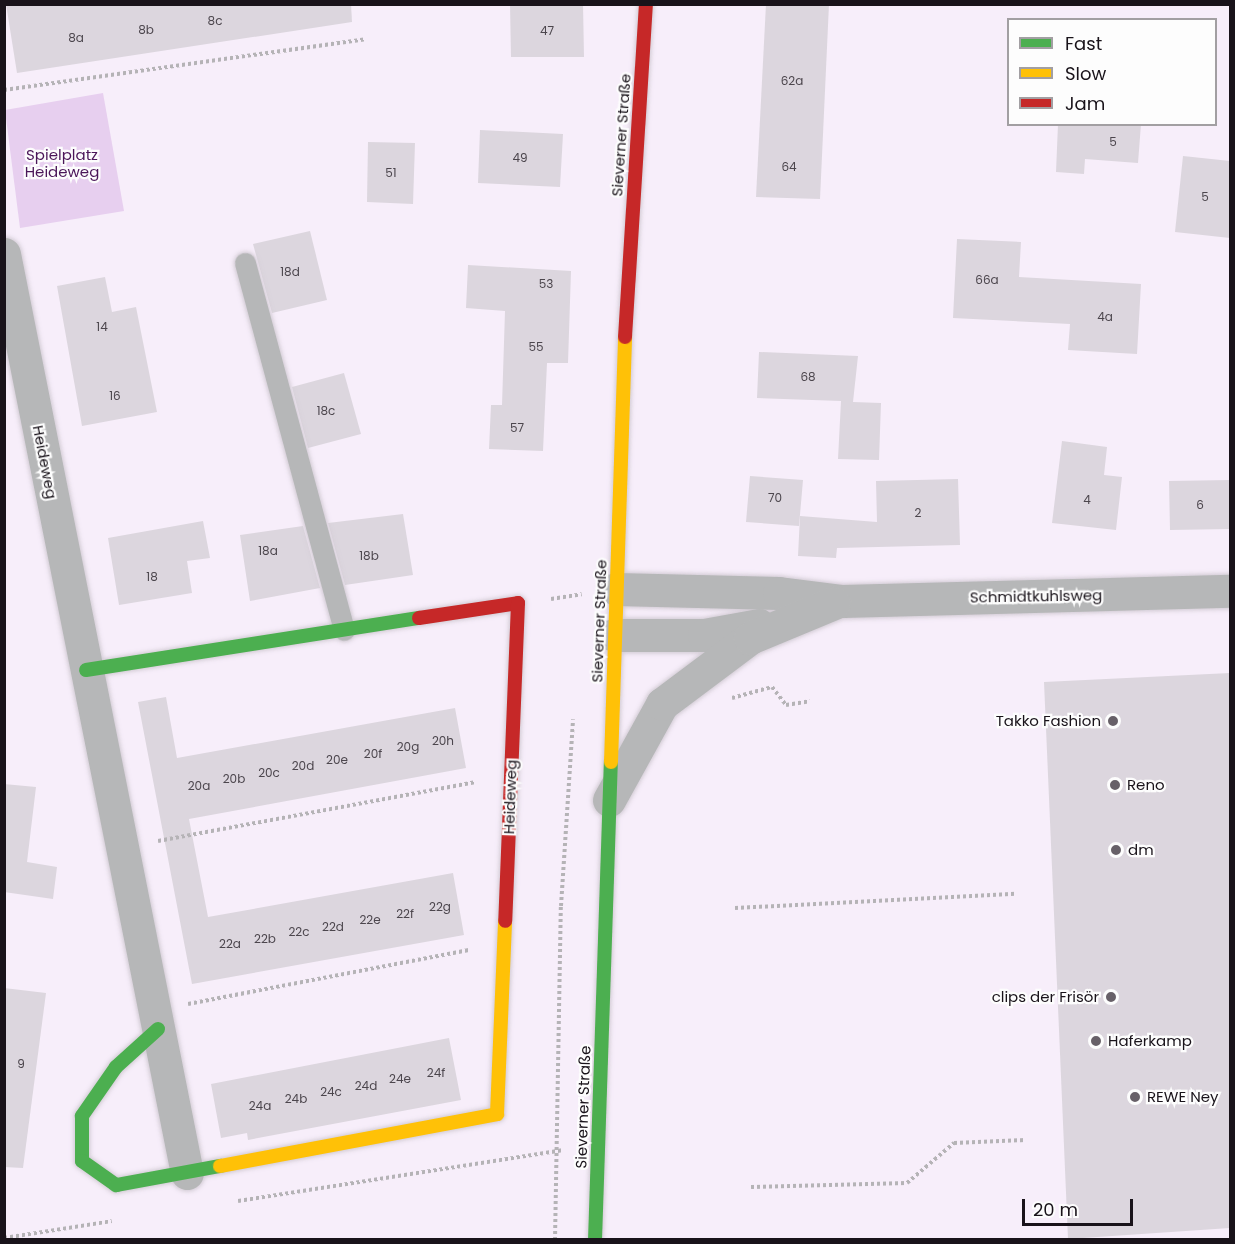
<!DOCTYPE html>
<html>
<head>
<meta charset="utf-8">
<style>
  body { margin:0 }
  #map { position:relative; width:1235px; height:1244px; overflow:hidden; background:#f7eefa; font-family:Poppins,sans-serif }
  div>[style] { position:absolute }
  .green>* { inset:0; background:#e7cfef }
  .building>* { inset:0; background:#dcd6de }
  .path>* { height:4px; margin-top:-2px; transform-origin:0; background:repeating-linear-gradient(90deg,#b5b3b6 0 3px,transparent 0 6px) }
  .roads { filter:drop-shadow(0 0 2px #d3ccd5) drop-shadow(0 0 2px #d3ccd5) }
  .lane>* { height:21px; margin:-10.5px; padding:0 10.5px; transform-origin:10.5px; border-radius:10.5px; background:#b6b7b8 }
  .street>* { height:33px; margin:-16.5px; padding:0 16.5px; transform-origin:16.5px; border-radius:16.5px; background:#b6b7b8 }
  .fast>* { height:14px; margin:-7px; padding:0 7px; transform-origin:7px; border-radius:7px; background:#4caf50 }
  .slow>* { height:14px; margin:-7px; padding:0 7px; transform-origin:7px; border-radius:7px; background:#ffc107 }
  .jam>* { height:14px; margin:-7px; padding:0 7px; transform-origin:7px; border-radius:7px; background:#c62828 }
  .dots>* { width:16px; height:16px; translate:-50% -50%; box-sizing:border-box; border:3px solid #fdfdfd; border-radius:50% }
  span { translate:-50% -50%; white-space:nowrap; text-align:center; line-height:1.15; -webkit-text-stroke:4.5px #fdfdfd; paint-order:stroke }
  .number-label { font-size:12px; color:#4c464d }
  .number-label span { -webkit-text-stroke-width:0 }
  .street-label { font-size:15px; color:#19131a }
  .park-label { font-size:15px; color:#4b1759 }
  .poi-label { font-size:15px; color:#19131a }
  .right { translate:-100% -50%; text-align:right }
  .left { translate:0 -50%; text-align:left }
  .frame { position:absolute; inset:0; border:6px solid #19131a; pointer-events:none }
  .legend { position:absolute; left:1007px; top:18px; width:210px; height:108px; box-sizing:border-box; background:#fdfdfd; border:2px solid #a29fa2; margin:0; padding:8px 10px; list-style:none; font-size:18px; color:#19131a }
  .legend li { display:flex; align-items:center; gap:12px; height:30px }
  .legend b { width:30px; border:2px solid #a29fa2 }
  .scale { position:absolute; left:1022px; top:1199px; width:111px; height:27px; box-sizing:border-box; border:3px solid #19131a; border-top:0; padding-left:8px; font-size:18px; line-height:21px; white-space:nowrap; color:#19131a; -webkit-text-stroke:4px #fdfdfd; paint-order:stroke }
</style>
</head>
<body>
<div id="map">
  <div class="green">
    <div style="clip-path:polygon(103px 93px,124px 211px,20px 228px,5px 110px)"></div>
  </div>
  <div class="building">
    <div style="clip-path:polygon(6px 4px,351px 4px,352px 22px,17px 73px)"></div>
    <div style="clip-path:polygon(510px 4px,583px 4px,584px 57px,511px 57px)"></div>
    <div style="clip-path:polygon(766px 4px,829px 4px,820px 199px,756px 197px)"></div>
    <div style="clip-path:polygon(1058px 124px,1141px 124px,1138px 163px,1085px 159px,1084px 174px,1056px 172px)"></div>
    <div style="clip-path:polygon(480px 130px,563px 134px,560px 187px,478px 183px)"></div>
    <div style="clip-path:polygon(368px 142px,415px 143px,413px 204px,367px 202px)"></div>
    <div style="clip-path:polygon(1183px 156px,1230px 161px,1230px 238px,1175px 232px)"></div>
    <div style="clip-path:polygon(310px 231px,327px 300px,272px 313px,253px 244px)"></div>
    <div style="clip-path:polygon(957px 239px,1021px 242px,1019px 277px,1141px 284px,1137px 354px,1068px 350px,1070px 324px,953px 318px)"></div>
    <div style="clip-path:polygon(468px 265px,571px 271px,568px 363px,547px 363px,543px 451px,489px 449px,491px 405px,502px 405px,505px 311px,466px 308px)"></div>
    <div style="clip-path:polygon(105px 277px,112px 312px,136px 307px,157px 412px,82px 426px,57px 286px)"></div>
    <div style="clip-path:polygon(759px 352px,858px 356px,853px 402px,881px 403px,879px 460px,838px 459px,841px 401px,757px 398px)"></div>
    <div style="clip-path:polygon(344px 373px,361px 434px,308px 448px,292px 387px)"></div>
    <div style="clip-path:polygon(1062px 441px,1107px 447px,1104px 475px,1122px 477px,1116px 530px,1052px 523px)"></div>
    <div style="clip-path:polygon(750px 476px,803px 480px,799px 526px,746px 522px)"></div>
    <div style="clip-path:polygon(958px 479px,960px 545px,837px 548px,836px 558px,798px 556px,800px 516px,877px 522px,876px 481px)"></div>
    <div style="clip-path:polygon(1230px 480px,1230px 529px,1170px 530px,1169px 481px)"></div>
    <div style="clip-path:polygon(403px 514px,413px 575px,345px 585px,328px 523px)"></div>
    <div style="clip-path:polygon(203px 521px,210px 558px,187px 561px,192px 593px,119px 605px,108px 538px)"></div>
    <div style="clip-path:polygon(303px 526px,320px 588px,250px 601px,240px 535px)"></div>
    <div style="clip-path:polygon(1230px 673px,1230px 1228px,1068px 1239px,1044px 682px)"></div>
    <div style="clip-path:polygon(166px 697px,177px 758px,455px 708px,466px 768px,189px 819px,208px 917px,453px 873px,464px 935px,192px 984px,138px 702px)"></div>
    <div style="clip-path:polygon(4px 784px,36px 787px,27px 862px,57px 867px,53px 899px,4px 892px)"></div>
    <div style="clip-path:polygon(4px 988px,46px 993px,23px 1168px,4px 1167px)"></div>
    <div style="clip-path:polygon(449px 1038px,461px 1100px,248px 1140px,247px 1133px,221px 1138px,211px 1084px)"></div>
  </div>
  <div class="path">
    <div style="left:4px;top:90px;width:365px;rotate:-8deg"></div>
    <div style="left:551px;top:599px;width:31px;rotate:-9deg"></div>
    <div style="left:732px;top:698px;width:41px;rotate:-15.4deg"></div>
    <div style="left:772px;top:687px;width:23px;rotate:52deg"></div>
    <div style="left:786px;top:705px;width:24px;rotate:-9deg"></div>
    <div style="left:158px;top:841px;width:322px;rotate:-10.5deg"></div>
    <div style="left:735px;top:908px;width:281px;rotate:-2.9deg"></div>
    <div style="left:188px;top:1004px;width:286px;rotate:-10.9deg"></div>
    <div style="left:751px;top:1187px;width:156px;rotate:-1.5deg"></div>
    <div style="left:907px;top:1183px;width:62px;rotate:-40.4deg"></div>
    <div style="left:954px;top:1143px;width:71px;rotate:-2.4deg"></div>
    <div style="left:238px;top:1201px;width:328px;rotate:-8.9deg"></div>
    <div style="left:4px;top:1238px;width:109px;rotate:-8.9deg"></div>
    <div style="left:555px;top:1240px;width:334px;rotate:-89deg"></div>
    <div style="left:561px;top:906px;width:187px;rotate:-86.3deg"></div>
  </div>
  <div class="roads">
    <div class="lane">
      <div style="left:245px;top:263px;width:380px;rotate:74.9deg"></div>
    </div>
    <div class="street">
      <div style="left:4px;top:254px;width:937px;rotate:78.74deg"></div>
      <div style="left:616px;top:589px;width:163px;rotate:1.4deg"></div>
      <div style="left:779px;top:593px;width:64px;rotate:7.2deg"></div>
      <div style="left:842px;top:601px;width:388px;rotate:-1.5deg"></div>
      <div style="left:614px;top:635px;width:90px"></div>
      <div style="left:704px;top:635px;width:56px;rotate:-10.3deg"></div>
      <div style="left:609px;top:800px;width:110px;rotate:-61.1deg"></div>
      <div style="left:662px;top:704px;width:110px;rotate:-36.9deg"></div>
      <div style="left:750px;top:638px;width:91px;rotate:-22.6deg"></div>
    </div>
    <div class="fast">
      <div style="left:86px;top:670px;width:337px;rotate:-8.9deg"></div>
      <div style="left:158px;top:1029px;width:57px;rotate:137.9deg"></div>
      <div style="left:116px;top:1067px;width:60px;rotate:124.8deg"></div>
      <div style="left:82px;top:1116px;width:45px;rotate:90deg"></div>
      <div style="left:82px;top:1161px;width:42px;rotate:35.2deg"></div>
      <div style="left:116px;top:1185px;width:106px;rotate:-10.4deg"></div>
      <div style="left:595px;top:1240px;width:478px;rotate:-88.1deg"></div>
    </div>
    <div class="slow">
      <div style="left:611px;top:762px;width:425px;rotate:-88.1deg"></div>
      <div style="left:220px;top:1166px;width:282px;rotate:-10.6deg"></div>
      <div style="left:497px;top:1114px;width:193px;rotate:-87.6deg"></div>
    </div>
    <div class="jam">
      <div style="left:625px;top:337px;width:334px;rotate:-86.4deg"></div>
      <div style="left:419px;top:618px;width:100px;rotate:-8.6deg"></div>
      <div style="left:518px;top:603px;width:318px;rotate:92.3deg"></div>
    </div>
  </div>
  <div class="dots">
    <div style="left:1113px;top:721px;background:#676068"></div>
    <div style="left:1115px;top:785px;background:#676068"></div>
    <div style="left:1116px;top:850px;background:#676068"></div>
    <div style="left:1111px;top:997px;background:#676068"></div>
    <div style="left:1096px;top:1041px;background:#676068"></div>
    <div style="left:1135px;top:1097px;background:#676068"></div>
  </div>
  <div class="number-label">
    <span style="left:215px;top:21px">8c</span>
    <span style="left:146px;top:30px">8b</span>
    <span style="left:547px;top:31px">47</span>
    <span style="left:76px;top:38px">8a</span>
    <span style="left:792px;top:81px">62a</span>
    <span style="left:1113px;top:142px">5</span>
    <span style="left:520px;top:158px">49</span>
    <span style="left:789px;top:167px">64</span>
    <span style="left:391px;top:173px">51</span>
    <span style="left:1205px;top:197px">5</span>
    <span style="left:290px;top:272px">18d</span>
    <span style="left:987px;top:280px">66a</span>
    <span style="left:546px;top:284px">53</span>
    <span style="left:1105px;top:317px">4a</span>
    <span style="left:102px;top:327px">14</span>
    <span style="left:536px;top:347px">55</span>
    <span style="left:808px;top:377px">68</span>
    <span style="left:115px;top:396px">16</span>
    <span style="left:326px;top:411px">18c</span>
    <span style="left:517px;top:428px">57</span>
    <span style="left:775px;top:498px">70</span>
    <span style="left:1087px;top:500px">4</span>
    <span style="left:1200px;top:505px">6</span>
    <span style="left:918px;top:513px">2</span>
    <span style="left:268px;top:551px">18a</span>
    <span style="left:369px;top:556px">18b</span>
    <span style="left:152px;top:577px">18</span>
    <span style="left:443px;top:741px">20h</span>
    <span style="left:408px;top:747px">20g</span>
    <span style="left:373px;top:754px">20f</span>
    <span style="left:337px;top:760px">20e</span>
    <span style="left:303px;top:766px">20d</span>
    <span style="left:269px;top:773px">20c</span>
    <span style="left:234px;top:779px">20b</span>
    <span style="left:199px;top:786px">20a</span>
    <span style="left:440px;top:907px">22g</span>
    <span style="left:405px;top:914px">22f</span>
    <span style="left:370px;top:920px">22e</span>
    <span style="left:333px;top:927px">22d</span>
    <span style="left:299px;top:932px">22c</span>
    <span style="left:265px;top:939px">22b</span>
    <span style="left:230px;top:944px">22a</span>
    <span style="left:21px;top:1064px">9</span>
    <span style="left:436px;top:1073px">24f</span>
    <span style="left:400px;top:1079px">24e</span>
    <span style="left:366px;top:1086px">24d</span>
    <span style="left:331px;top:1092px">24c</span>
    <span style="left:296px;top:1099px">24b</span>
    <span style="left:260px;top:1106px">24a</span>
  </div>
  <div class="street-label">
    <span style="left:621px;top:135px;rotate:-86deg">Sieverner Straße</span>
    <span style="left:45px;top:462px;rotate:79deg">Heideweg</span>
    <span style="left:1036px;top:596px;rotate:-1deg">Schmidtkuhlsweg</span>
    <span style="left:599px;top:621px;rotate:-88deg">Sieverner Straße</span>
    <span style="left:510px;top:797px;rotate:-88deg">Heideweg</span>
    <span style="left:583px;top:1107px;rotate:-88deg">Sieverner Straße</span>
  </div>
  <div class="park-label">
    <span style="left:62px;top:163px">Spielplatz<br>Heideweg</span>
  </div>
  <div class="poi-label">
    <span class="right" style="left:1101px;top:721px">Takko Fashion</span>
    <span class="left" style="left:1127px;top:785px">Reno</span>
    <span class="left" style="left:1128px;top:850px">dm</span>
    <span class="right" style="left:1099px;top:997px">clips der Frisör</span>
    <span class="left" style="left:1108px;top:1041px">Haferkamp</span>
    <span class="left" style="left:1147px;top:1097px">REWE Ney</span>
  </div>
  <div class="frame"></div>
  <ul class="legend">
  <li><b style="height:8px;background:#4caf50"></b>Fast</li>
  <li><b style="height:8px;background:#ffc107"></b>Slow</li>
  <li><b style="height:8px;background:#c62828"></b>Jam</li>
  </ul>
  <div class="scale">20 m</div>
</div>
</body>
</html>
